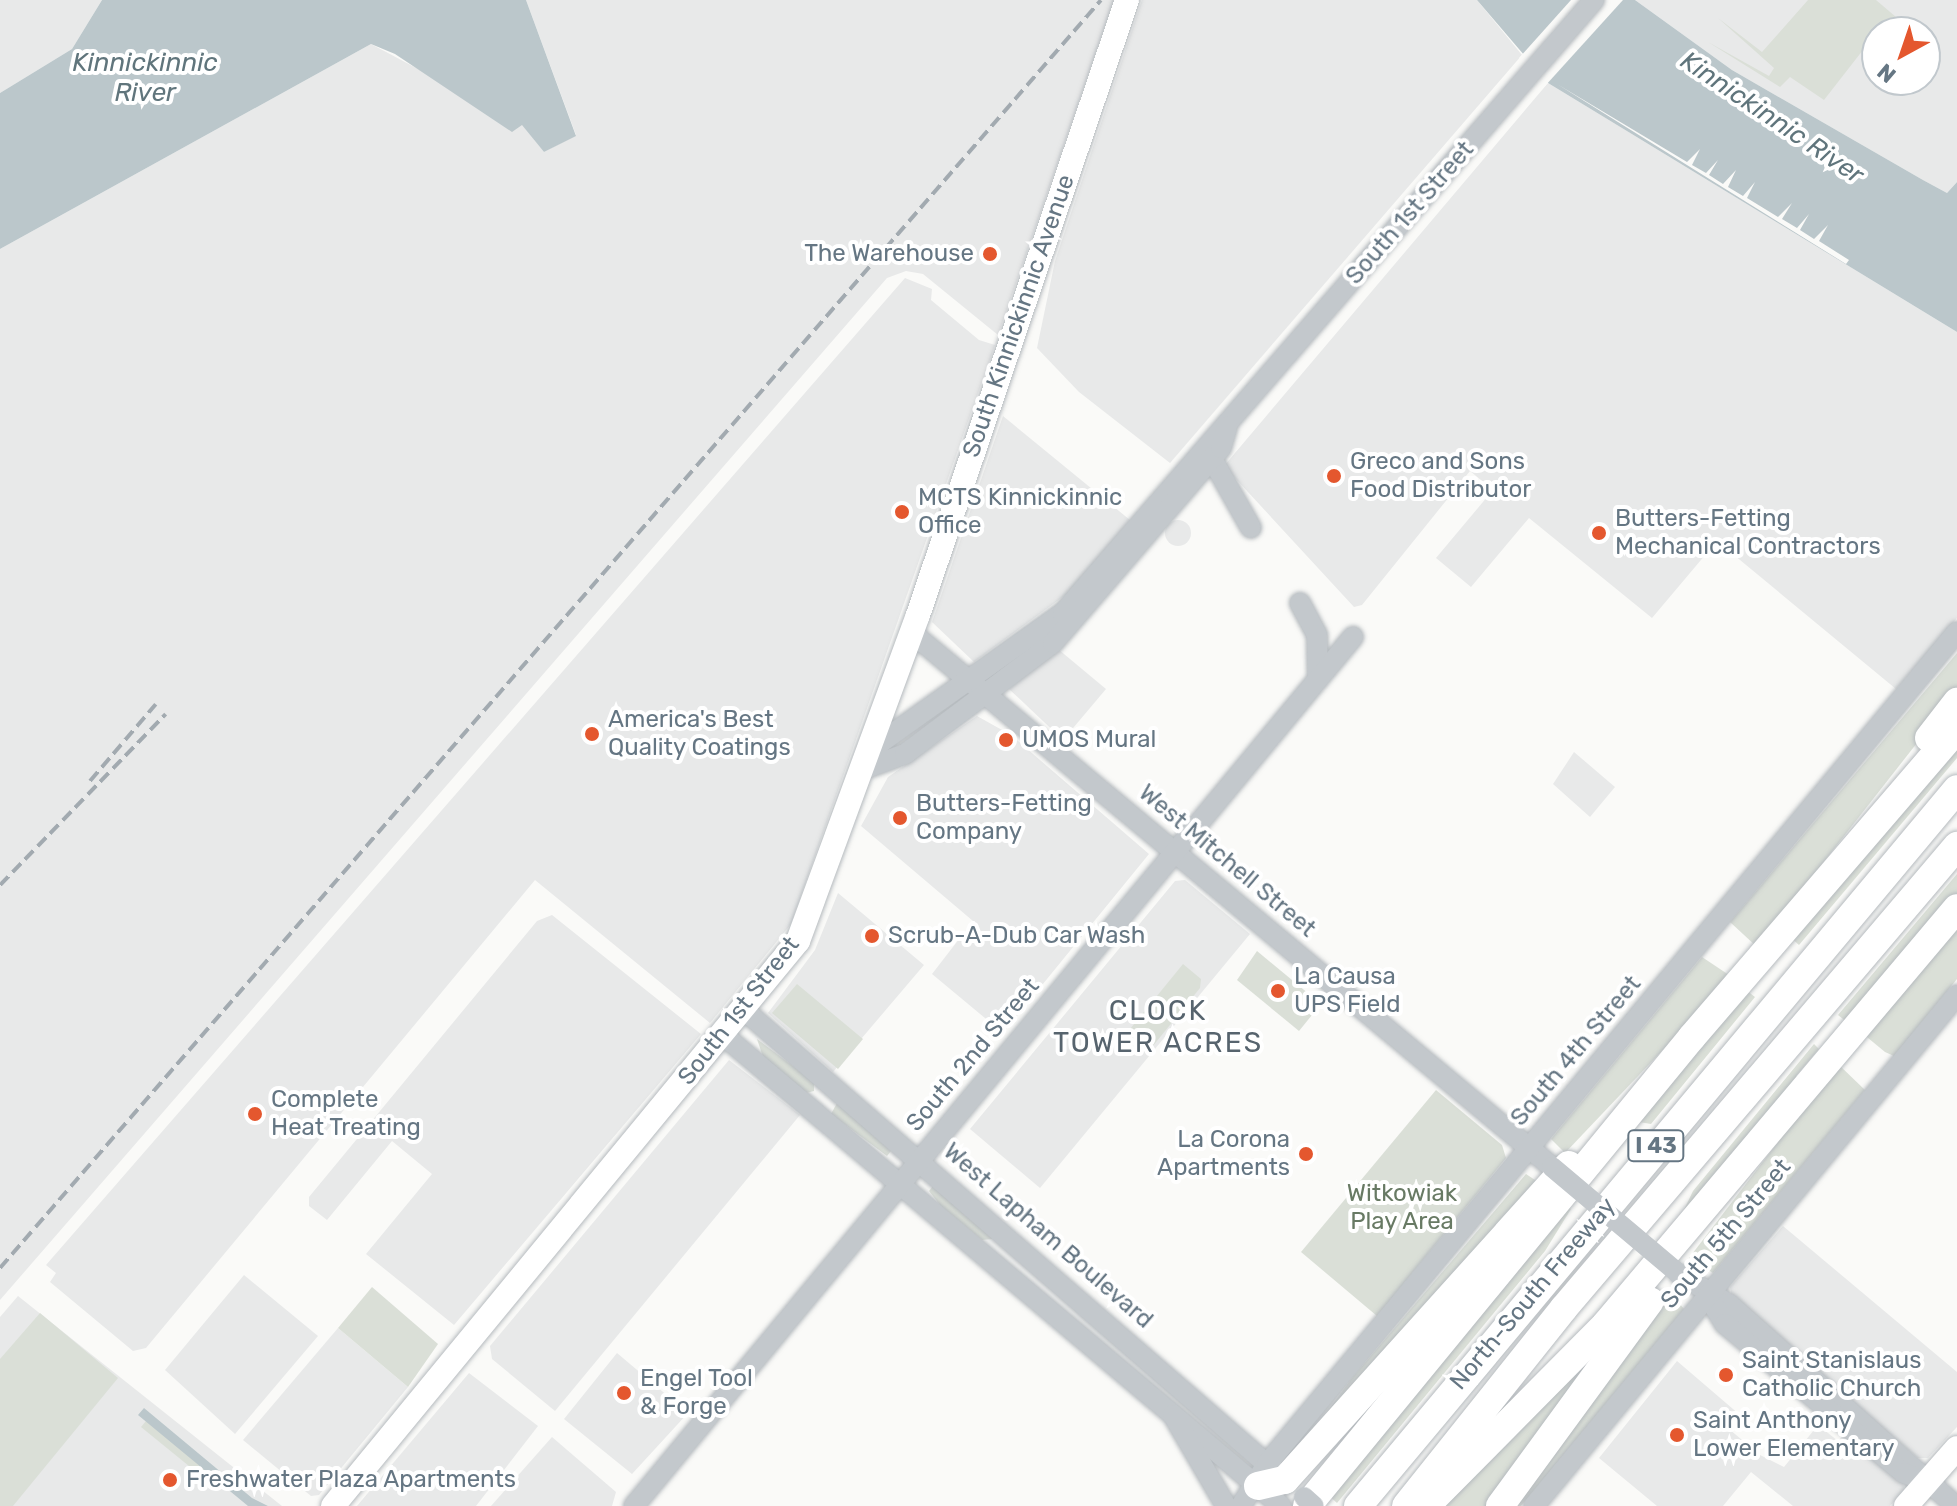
<!DOCTYPE html>
<html>
<head>
<meta charset="utf-8">
<style>
  body { margin:0 }
  #map { position:relative; width:1957px; height:1506px; overflow:hidden; background:#fafaf8; font-family:Rubik,sans-serif }
  div>[style] { position:absolute }
  .built>* { inset:0; background:#e8e9e9 }
  .round { border-radius:50% }
  .green>* { inset:0; background:#dadfd7 }
  .water>* { inset:0; background:#bbc7cb }
  .pier>* { inset:0; background:#fafaf8 }
  .roads { filter:drop-shadow(0 0 2px #b5babe) drop-shadow(0 0 2px #b5babe) }
  .minor>* { height:20px; margin:-10px; padding:0 10px; transform-origin:10px; border-radius:10px; background:#c3c8cc }
  .major>* { height:24px; margin:-12px; padding:0 12px; transform-origin:12px; border-radius:12px; background:#fff }
  .highway>* { height:28px; margin:-14px; padding:0 14px; transform-origin:14px; border-radius:14px; background:#fff }
  .rail>* { height:4px; margin-top:-2px; transform-origin:0; background:repeating-linear-gradient(90deg,#a2aab0 0 12px,transparent 0 18px) }
  .minor-bridge>* { height:20px; margin:-10px; padding:0 10px; transform-origin:10px; border-radius:10px; background:#c3c8cc }
  .dots>* { width:22px; height:22px; translate:-50% -50%; box-sizing:border-box; border:4px solid #fff; border-radius:50% }
  span { translate:-50% -50%; white-space:nowrap; text-align:center; line-height:1.15; -webkit-text-stroke:8px #fff; paint-order:stroke }
  .shield-label span { padding:2px 6px; background:#fff; border:2px solid; border-radius:6px; -webkit-text-stroke-width:0 }
  .shield-label { font-size:22px; color:#657683; font-weight:700 }
  .street-label { font-size:24px; color:#657683 }
  .poi-label { font-size:24px; color:#657683 }
  .right { translate:-100% -50%; text-align:right }
  .left { translate:0 -50%; text-align:left }
  .park-label { font-size:24px; color:#687a64 }
  .water-label { font-size:26px; color:#60757c; font-style:italic }
  .quarter-label { font-size:28px; color:#57646e; letter-spacing:2px }
  .north { position:absolute; left:1861px; top:16px; width:80px; height:80px; box-sizing:border-box; background:#fff; border:2px solid #c1c8cd; border-radius:50%; rotate:220deg; font-size:22px; font-weight:700; line-height:32px; text-align:center; color:#657683 }
  .north::after { content:''; display:block; margin:auto; width:28px; height:36px; background:#e4572e; clip-path:polygon(50% 0,100% 100%,50% 72%,0 100%) }
</style>
</head>
<body>
<div id="map">
  <div class="built">
    <div style="clip-path:polygon(0 0,102px 0,72px 49px,0 93px)"></div>
    <div style="clip-path:polygon(526px 0,1114px 0,998px 335px,923px 274px,906px 271px,887px 278px,0 1300px,0 249px,371px 44px,522px 124px,544px 152px,576px 135px)"></div>
    <div style="clip-path:polygon(1142px 0,1477px 0,1522px 55px,1170px 463px,1079px 392px,1037px 348px,1055px 261px)"></div>
    <div style="clip-path:polygon(evenodd,1635px 0,1957px 0,1957px 182px,1947px 193px,1923px 180px,1732px 70px,1635px 0,1877px 32px,1925px 32px,1925px 80px,1877px 80px,1877px 32px)"></div>
    <div style="clip-path:polygon(1548px 83px,1957px 332px,1957px 618px,1896px 689px,1717px 541px,1652px 618px,1529px 518px,1471px 587px,1436px 558px,1493px 490px,1470px 471px,1362px 605px,1354px 607px,1224px 466px)"></div>
    <div style="clip-path:polygon(905px 278px,932px 289px,931px 300px,979px 340px,995px 345px,791px 924px,710px 1023px,535px 880px,146px 1348px,133px 1351px,50px 1282px,56px 1273px,46px 1265px)"></div>
    <div style="clip-path:polygon(1003px 416px,1130px 520px,1068px 593px,974px 662px,932px 622px)"></div>
    <div class="round" style="left:1165px;top:520px;width:26px;height:26px"></div>
    <div style="clip-path:polygon(1058px 649px,1106px 689px,1063px 740px,1009px 689px)"></div>
    <div style="clip-path:polygon(977px 716px,1011px 735px,1149px 854px,1003px 1033px,932px 974px,973px 921px,861px 826px,888px 777px)"></div>
    <div style="clip-path:polygon(1574px 752px,1615px 787px,1590px 817px,1553px 784px)"></div>
    <div style="clip-path:polygon(1185px 880px,1250px 934px,1040px 1188px,970px 1129px,1175px 881px)"></div>
    <div style="clip-path:polygon(838px 893px,924px 965px,833px 1072px,768px 1013px,815px 950px)"></div>
    <div style="clip-path:polygon(552px 915px,701px 1034px,454px 1325px,366px 1254px,432px 1174px,392px 1141px,327px 1220px,309px 1206px,309px 1197px,537px 921px)"></div>
    <div style="clip-path:polygon(729px 1060px,800px 1115px,555px 1411px,492px 1359px,490px 1346px)"></div>
    <div style="clip-path:polygon(1783px 1226px,1957px 1372px,1957px 1427px,1928px 1458px,1918px 1458px,1733px 1302px,1730px 1287px)"></div>
    <div style="clip-path:polygon(244px 1275px,318px 1336px,235px 1434px,165px 1370px)"></div>
    <div style="clip-path:polygon(18px 1296px,282px 1506px,0 1506px,0 1317px)"></div>
    <div style="clip-path:polygon(338px 1328px,408px 1387px,319px 1495px,311px 1496px,243px 1440px)"></div>
    <div style="clip-path:polygon(617px 1353px,688px 1413px,632px 1474px,564px 1419px)"></div>
    <div style="clip-path:polygon(1677px 1361px,1740px 1415px,1729px 1429px,1760px 1455px,1784px 1467px,1818px 1425px,1838px 1441px,1846px 1432px,1903px 1479px,1904px 1490px,1890px 1506px,1793px 1506px,1751px 1472px,1723px 1506px,1657px 1506px,1599px 1458px)"></div>
    <div style="clip-path:polygon(469px 1373px,538px 1426px,476px 1506px,357px 1506px)"></div>
    <div style="clip-path:polygon(552px 1437px,616px 1492px,612px 1506px,491px 1506px)"></div>
  </div>
  <div class="green">
    <div style="clip-path:polygon(1808px 0,1876px 0,1896px 17px,1877px 32px,1824px 100px,1790px 77px,1780px 87px,1708px 42px,1769px 76px,1774px 68px,1718px 18px,1762px 52px)"></div>
    <div style="clip-path:polygon(1957px 653px,1957px 692px,1757px 947px,1730px 922px)"></div>
    <div style="clip-path:polygon(1957px 739px,1957px 758px,1799px 945px,1790px 937px)"></div>
    <div style="clip-path:polygon(1957px 874px,1957px 894px,1848px 1023px,1838px 1015px)"></div>
    <div style="clip-path:polygon(1957px 921px,1957px 979px,1894px 1056px,1885px 1052px,1862px 1033px)"></div>
    <div style="clip-path:polygon(1257px 951px,1321px 1004px,1299px 1031px,1237px 980px)"></div>
    <div style="clip-path:polygon(1702px 957px,1732px 977px,1565px 1153px,1551px 1139px)"></div>
    <div style="clip-path:polygon(1183px 964px,1201px 979px,1200px 988px,1148px 1052px,1126px 1034px)"></div>
    <div style="clip-path:polygon(797px 984px,863px 1039px,838px 1069px,772px 1013px)"></div>
    <div style="clip-path:polygon(1746px 990px,1755px 997px,1651px 1124px,1639px 1122px,1595px 1177px,1592px 1175px)"></div>
    <div style="clip-path:polygon(757px 1039px,814px 1082px,814px 1091px,806px 1093px,763px 1057px)"></div>
    <div style="clip-path:polygon(1814px 1044px,1819px 1049px,1796px 1076px,1800px 1080px,1680px 1218px,1693px 1191px)"></div>
    <div style="clip-path:polygon(1838px 1064px,1865px 1090px,1713px 1273px,1689px 1258px)"></div>
    <div style="clip-path:polygon(1436px 1090px,1502px 1145px,1506px 1158px,1377px 1316px,1301px 1252px)"></div>
    <div style="clip-path:polygon(837px 1103px,891px 1151px,887px 1156px,831px 1114px)"></div>
    <div style="clip-path:polygon(1526px 1174px,1544px 1186px,1308px 1438px,1352px 1378px)"></div>
    <div style="clip-path:polygon(933px 1186px,992px 1234px,992px 1239px,982px 1240px,940px 1205px,929px 1191px)"></div>
    <div style="clip-path:polygon(1567px 1206px,1571px 1209px,1545px 1251px,1337px 1503px,1328px 1495px)"></div>
    <div style="clip-path:polygon(372px 1287px,438px 1344px,408px 1387px,338px 1328px)"></div>
    <div style="clip-path:polygon(1668px 1290px,1684px 1309px,1521px 1506px,1513px 1506px)"></div>
    <div style="clip-path:polygon(40px 1313px,118px 1378px,13px 1506px,0 1506px,0 1359px)"></div>
    <div style="clip-path:polygon(1608px 1333px,1486px 1506px,1438px 1506px)"></div>
    <div style="clip-path:polygon(146px 1421px,207px 1467px,200px 1475px,141px 1427px)"></div>
  </div>
  <div class="water">
    <div style="clip-path:polygon(102px 0,526px 0,576px 136px,544px 152px,522px 125px,512px 132px,395px 54px,371px 44px,0 249px,0 93px,72px 49px)"></div>
    <div style="clip-path:polygon(1477px 0,1635px 0,1732px 70px,1923px 180px,1947px 193px,1957px 182px,1957px 332px,1548px 83px)"></div>
    <div style="clip-path:polygon(144px 1408px,252px 1498px,268px 1506px,248px 1506px,138px 1415px)"></div>
  </div>
  <div class="pier">
    <div style="clip-path:polygon(1571px 0,1623px 0,1545px 86px,1519px 58px)"></div>
    <div style="clip-path:polygon(1557px 84px,1687px 162px,1700px 149px,1692px 165px,1706px 173px,1718px 160px,1709px 175px,1723px 184px,1736px 170px,1728px 187px,1743px 196px,1755px 182px,1747px 198px,1778px 217px,1792px 203px,1782px 219px,1797px 228px,1809px 214px,1800px 230px,1814px 239px,1828px 225px,1819px 241px,1849px 260px,1846px 264px)"></div>
  </div>
  <div class="roads">
    <div class="minor">
      <div style="left:1212px;top:459px;width:79px;rotate:60.5deg"></div>
      <div style="left:1300px;top:603px;width:36px;rotate:62deg"></div>
      <div style="left:1317px;top:635px;width:44px;rotate:88.7deg"></div>
      <div style="left:912px;top:633px;width:834px;rotate:39.84deg"></div>
      <div style="left:870px;top:750px;width:237px;rotate:-35.4deg"></div>
      <div style="left:1063px;top:613px;width:811px;rotate:-49.1deg"></div>
      <div style="left:864px;top:769px;width:44px;rotate:-20.1deg"></div>
      <div style="left:905px;top:754px;width:185px;rotate:-36.9deg"></div>
      <div style="left:1053px;top:643px;width:257px;rotate:-49.3deg"></div>
      <div style="left:1221px;top:448px;width:22px;rotate:-74deg"></div>
      <div style="left:744px;top:1010px;width:706px;rotate:40.98deg"></div>
      <div style="left:723px;top:1035px;width:730px;rotate:40.17deg"></div>
      <div style="left:1679px;top:1274px;width:58px;rotate:31deg"></div>
      <div style="left:1729px;top:1304px;width:304px;rotate:41.7deg"></div>
      <div style="left:1708px;top:1296px;width:33px;rotate:59deg"></div>
      <div style="left:1725px;top:1324px;width:233px;rotate:39.8deg"></div>
      <div style="left:1904px;top:1473px;width:26px;rotate:21deg"></div>
      <div style="left:1173px;top:1415px;width:105px;rotate:59.8deg"></div>
      <div style="left:634px;top:1506px;width:1128px;rotate:-50.4deg"></div>
      <div style="left:1241px;top:1506px;width:49px;rotate:-58.2deg"></div>
      <div style="left:1267px;top:1464px;width:1081px;rotate:-50.33deg"></div>
      <div style="left:1534px;top:1506px;width:663px;rotate:-50.38deg"></div>
    </div>
    <div class="major">
      <div style="left:333px;top:1506px;width:732px;rotate:-50.55deg"></div>
      <div style="left:798px;top:941px;width:347px;rotate:-69.8deg"></div>
      <div style="left:918px;top:615px;width:650px;rotate:-71.23deg"></div>
      <div style="left:1906px;top:1506px;width:77px;rotate:-48.7deg"></div>
    </div>
    <div class="highway">
      <div style="left:1929px;top:738px;width:46px;rotate:-52.1deg"></div>
      <div style="left:1258px;top:1486px;width:28px;rotate:-13deg"></div>
      <div style="left:1285px;top:1480px;width:424px;rotate:-48deg"></div>
      <div style="left:1427px;top:1505px;width:255px;rotate:-45.3deg"></div>
      <div style="left:1606px;top:1324px;width:544px;rotate:-49.84deg"></div>
      <div style="left:1307px;top:1506px;width:607px;rotate:-50.62deg"></div>
      <div style="left:1692px;top:1037px;width:406px;rotate:-49.3deg"></div>
      <div style="left:1358px;top:1506px;width:934px;rotate:-50.12deg"></div>
      <div style="left:1406px;top:1506px;width:253px;rotate:-51.4deg"></div>
      <div style="left:1564px;top:1308px;width:607px;rotate:-49.61deg"></div>
      <div style="left:1500px;top:1506px;width:254px;rotate:-53.8deg"></div>
    </div>
  </div>
  <div class="rail">
    <div style="left:90px;top:781px;width:101px;rotate:-49.4deg"></div>
    <div style="left:0;top:885px;width:238px;rotate:-45.9deg"></div>
    <div style="left:0;top:1268px;width:1679px;rotate:-49.03deg"></div>
  </div>
  <div class="minor-bridge">
    <div style="left:1552px;top:1167px;width:166px;rotate:40.1deg"></div>
    <div style="left:1304px;top:1497px;width:13px;rotate:42deg"></div>
  </div>
  <div class="dots">
    <div style="left:990px;top:254px;background:#e4572e"></div>
    <div style="left:1334px;top:476px;background:#e4572e"></div>
    <div style="left:902px;top:512px;background:#e4572e"></div>
    <div style="left:1599px;top:533px;background:#e4572e"></div>
    <div style="left:592px;top:734px;background:#e4572e"></div>
    <div style="left:1006px;top:740px;background:#e4572e"></div>
    <div style="left:900px;top:818px;background:#e4572e"></div>
    <div style="left:872px;top:936px;background:#e4572e"></div>
    <div style="left:1278px;top:991px;background:#e4572e"></div>
    <div style="left:255px;top:1114px;background:#e4572e"></div>
    <div style="left:1306px;top:1154px;background:#e4572e"></div>
    <div style="left:1726px;top:1375px;background:#e4572e"></div>
    <div style="left:624px;top:1393px;background:#e4572e"></div>
    <div style="left:1677px;top:1435px;background:#e4572e"></div>
    <div style="left:170px;top:1480px;background:#e4572e"></div>
  </div>
  <div class="shield-label">
    <span style="left:1656px;top:1146px">I 43</span>
  </div>
  <div class="street-label">
    <span style="left:1410px;top:213px;rotate:-49deg">South 1st Street</span>
    <span style="left:1019px;top:316px;rotate:-71deg">South Kinnickinnic Avenue</span>
    <span style="left:1227px;top:861px;rotate:40deg">West Mitchell Street</span>
    <span style="left:739px;top:1011px;rotate:-52deg">South 1st Street</span>
    <span style="left:1576px;top:1051px;rotate:-50deg">South 4th Street</span>
    <span style="left:973px;top:1055px;rotate:-50deg">South 2nd Street</span>
    <span style="left:1726px;top:1234px;rotate:-50deg">South 5th Street</span>
    <span style="left:1048px;top:1236px;rotate:41deg">West Lapham Boulevard</span>
    <span style="left:1533px;top:1294px;rotate:-50deg">North-South Freeway</span>
  </div>
  <div class="poi-label">
    <span class="right" style="left:974px;top:254px">The Warehouse</span>
    <span class="left" style="left:1350px;top:476px">Greco and Sons<br>Food Distributor</span>
    <span class="left" style="left:918px;top:512px">MCTS Kinnickinnic<br>Office</span>
    <span class="left" style="left:1615px;top:533px">Butters-Fetting<br>Mechanical Contractors</span>
    <span class="left" style="left:608px;top:734px">America's Best<br>Quality Coatings</span>
    <span class="left" style="left:1022px;top:740px">UMOS Mural</span>
    <span class="left" style="left:916px;top:818px">Butters-Fetting<br>Company</span>
    <span class="left" style="left:888px;top:936px">Scrub-A-Dub Car Wash</span>
    <span class="left" style="left:1294px;top:991px">La Causa<br>UPS Field</span>
    <span class="left" style="left:271px;top:1114px">Complete<br>Heat Treating</span>
    <span class="right" style="left:1290px;top:1154px">La Corona<br>Apartments</span>
    <span class="left" style="left:1742px;top:1375px">Saint Stanislaus<br>Catholic Church</span>
    <span class="left" style="left:640px;top:1393px">Engel Tool<br>&amp; Forge</span>
    <span class="left" style="left:1693px;top:1435px">Saint Anthony<br>Lower Elementary</span>
    <span class="left" style="left:186px;top:1480px">Freshwater Plaza Apartments</span>
  </div>
  <div class="park-label">
    <span style="left:1402px;top:1208px">Witkowiak<br>Play Area</span>
  </div>
  <div class="water-label">
    <span style="left:145px;top:78px">Kinnickinnic<br>River</span>
    <span style="left:1772px;top:118px;rotate:34deg">Kinnickinnic River</span>
  </div>
  <div class="quarter-label">
    <span style="left:1158px;top:1027px">CLOCK<br>TOWER ACRES</span>
  </div>
  <div class="north">N</div>
</div>
</body>
</html>
